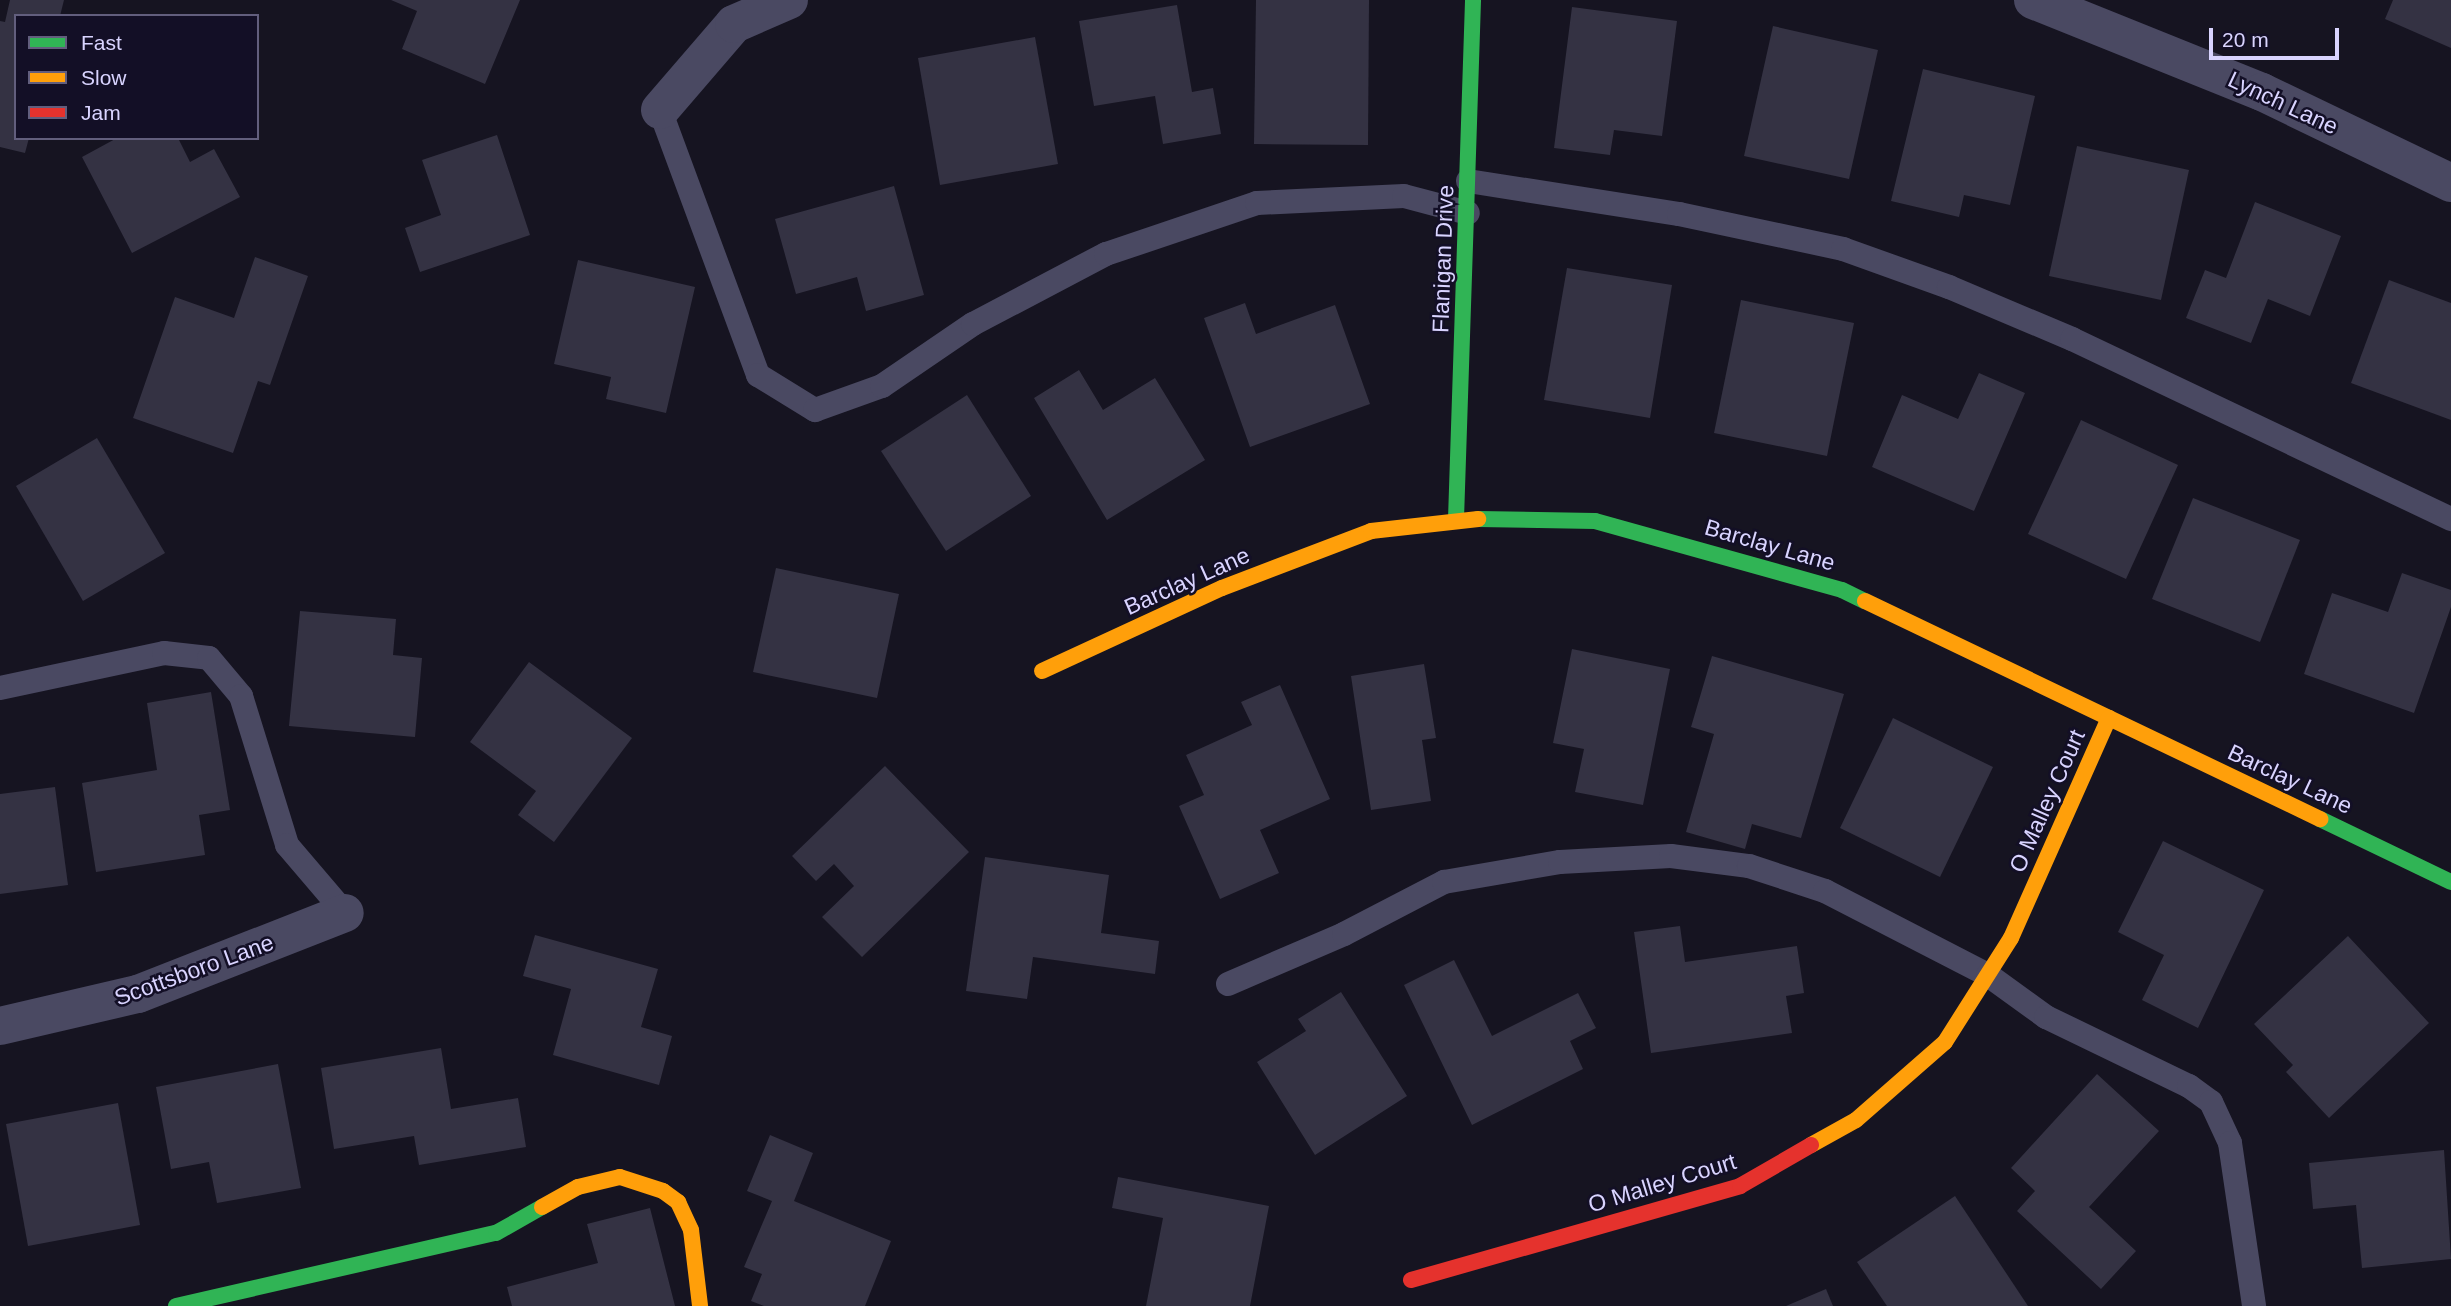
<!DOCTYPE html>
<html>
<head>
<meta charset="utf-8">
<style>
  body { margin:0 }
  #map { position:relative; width:2451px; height:1306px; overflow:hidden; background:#161421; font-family:Arial,sans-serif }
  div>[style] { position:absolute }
  .building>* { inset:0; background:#343243 }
  .lane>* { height:24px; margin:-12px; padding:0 12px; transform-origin:12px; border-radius:12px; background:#4a4962 }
  .street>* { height:38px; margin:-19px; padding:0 19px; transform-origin:19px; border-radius:19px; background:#4a4962 }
  .fast>* { height:16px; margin:-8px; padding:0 8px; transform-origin:8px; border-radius:8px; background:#30b455 }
  .slow>* { height:16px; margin:-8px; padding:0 8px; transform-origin:8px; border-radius:8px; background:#ff9f0a }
  .jam>* { height:16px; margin:-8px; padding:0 8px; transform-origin:8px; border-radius:8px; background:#e5322d }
  span { translate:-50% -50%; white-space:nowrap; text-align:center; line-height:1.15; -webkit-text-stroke:5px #130f26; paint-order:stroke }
  .street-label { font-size:23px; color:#d9d4ff }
  .legend { position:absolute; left:14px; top:14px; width:245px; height:126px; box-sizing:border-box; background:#130f26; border:2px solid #625e7d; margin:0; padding:9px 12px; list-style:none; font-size:21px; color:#d9d4ff }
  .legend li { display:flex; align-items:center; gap:14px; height:35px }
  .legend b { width:35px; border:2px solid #625e7d }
  .scale { position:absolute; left:2209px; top:28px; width:130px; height:32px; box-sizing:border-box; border:4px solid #d9d4ff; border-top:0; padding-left:9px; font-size:21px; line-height:24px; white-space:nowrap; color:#d9d4ff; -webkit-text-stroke:5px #130f26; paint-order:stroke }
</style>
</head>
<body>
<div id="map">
  <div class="building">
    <div style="clip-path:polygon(10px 0,64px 0,60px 16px,16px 16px,16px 138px,29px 138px,25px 153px,0 147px,0 21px,5px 22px)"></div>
    <div style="clip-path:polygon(391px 0,520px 0,485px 84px,402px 49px,417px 11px)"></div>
    <div style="clip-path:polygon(1256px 0,1369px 0,1368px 145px,1254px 144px)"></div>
    <div style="clip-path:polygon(2393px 0,2451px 0,2451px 48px,2385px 19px)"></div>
    <div style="clip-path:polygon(1177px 5px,1192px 92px,1213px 88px,1221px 134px,1163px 144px,1155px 96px,1094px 106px,1079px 21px)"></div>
    <div style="clip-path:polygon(1572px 7px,1677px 21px,1662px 136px,1614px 130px,1610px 155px,1554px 148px)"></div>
    <div style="clip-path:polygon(1773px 26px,1878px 50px,1849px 179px,1744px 156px)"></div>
    <div style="clip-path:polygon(1035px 37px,1058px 164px,940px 185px,918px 58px)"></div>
    <div style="clip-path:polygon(1923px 69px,2035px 96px,2010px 205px,1964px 195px,1959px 217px,1891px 201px)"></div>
    <div style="clip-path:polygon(497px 135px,530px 235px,420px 272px,405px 228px,441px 215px,422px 160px)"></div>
    <div style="clip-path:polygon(117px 138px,178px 138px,190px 162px,214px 149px,240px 197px,132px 253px,82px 157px)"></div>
    <div style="clip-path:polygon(2077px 146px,2189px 170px,2161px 300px,2049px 276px)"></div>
    <div style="clip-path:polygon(894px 186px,924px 295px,866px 311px,857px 277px,796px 294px,775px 219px)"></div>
    <div style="clip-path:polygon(2255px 202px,2341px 236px,2310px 316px,2268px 299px,2251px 343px,2186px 318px,2205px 270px,2226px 278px)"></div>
    <div style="clip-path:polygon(255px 257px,308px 276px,270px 385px,258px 381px,233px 453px,133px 418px,175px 297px,234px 318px)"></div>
    <div style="clip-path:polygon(578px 260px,695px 287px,666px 413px,606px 399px,611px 377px,554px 364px)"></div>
    <div style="clip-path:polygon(1567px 268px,1672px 285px,1650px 418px,1544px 400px)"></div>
    <div style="clip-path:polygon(2389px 280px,2451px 303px,2451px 420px,2351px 383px)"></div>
    <div style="clip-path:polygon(1741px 300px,1854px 323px,1827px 456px,1714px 433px)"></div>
    <div style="clip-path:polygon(1245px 303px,1256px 334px,1335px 305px,1370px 404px,1250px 447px,1204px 318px)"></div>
    <div style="clip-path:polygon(1079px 370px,1103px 410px,1155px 378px,1205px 460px,1107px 520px,1034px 398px)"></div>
    <div style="clip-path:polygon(1979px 373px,2025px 393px,1974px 511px,1872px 467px,1902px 395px,1958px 419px)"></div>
    <div style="clip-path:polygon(967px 395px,1031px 496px,946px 551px,881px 451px)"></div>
    <div style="clip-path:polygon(2081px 420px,2178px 465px,2126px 579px,2028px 534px)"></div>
    <div style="clip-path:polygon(97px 438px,165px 553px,83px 601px,16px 486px)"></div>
    <div style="clip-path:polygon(2193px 498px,2300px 540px,2260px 642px,2152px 599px)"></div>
    <div style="clip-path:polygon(776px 568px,899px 594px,877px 698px,753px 672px)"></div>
    <div style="clip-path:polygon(2402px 573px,2451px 590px,2451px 607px,2414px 713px,2304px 674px,2332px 593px,2388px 612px)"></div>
    <div style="clip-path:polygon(300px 611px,396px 619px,393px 655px,422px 658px,415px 737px,289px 726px)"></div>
    <div style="clip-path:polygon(1572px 649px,1670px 669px,1643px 805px,1575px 792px,1584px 749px,1553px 743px)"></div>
    <div style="clip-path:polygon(1712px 656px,1844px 694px,1801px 838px,1752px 824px,1745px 849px,1686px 832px,1714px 734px,1691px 727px)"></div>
    <div style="clip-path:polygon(529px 662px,632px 738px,554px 842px,518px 815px,536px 791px,470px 742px)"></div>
    <div style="clip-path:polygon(1424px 664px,1436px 738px,1422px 740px,1431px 801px,1371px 810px,1351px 676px)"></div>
    <div style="clip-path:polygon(1280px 685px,1330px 799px,1260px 830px,1279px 873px,1220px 899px,1179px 806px,1204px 795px,1186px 755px,1252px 725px,1241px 702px)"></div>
    <div style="clip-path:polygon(211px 692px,230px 810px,199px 815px,205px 855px,96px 872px,82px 783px,157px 770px,147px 703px)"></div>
    <div style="clip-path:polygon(1893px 718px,1993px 767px,1940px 877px,1840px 828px)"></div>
    <div style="clip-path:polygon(885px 766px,969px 852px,862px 957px,822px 917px,854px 886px,834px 864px,816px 881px,792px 856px)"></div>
    <div style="clip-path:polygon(55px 787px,68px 885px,0 894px,0 794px)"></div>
    <div style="clip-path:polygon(2163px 841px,2264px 890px,2198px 1028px,2142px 1000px,2164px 955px,2118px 932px)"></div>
    <div style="clip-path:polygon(985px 857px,1109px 875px,1101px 933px,1159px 941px,1155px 974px,1033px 957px,1027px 999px,966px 991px)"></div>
    <div style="clip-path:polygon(1680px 926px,1685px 962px,1797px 946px,1804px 993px,1786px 996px,1792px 1033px,1651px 1053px,1634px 932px)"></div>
    <div style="clip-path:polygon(535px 935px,658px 969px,641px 1027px,672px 1036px,659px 1085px,553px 1055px,571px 989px,523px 976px)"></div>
    <div style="clip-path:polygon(2348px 936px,2429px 1023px,2329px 1118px,2286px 1072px,2293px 1065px,2254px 1024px)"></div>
    <div style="clip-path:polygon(1454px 960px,1492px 1036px,1578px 993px,1596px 1028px,1570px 1041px,1583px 1069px,1472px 1125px,1404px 985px)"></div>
    <div style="clip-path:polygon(1341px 992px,1407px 1096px,1315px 1155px,1257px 1062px,1306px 1031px,1298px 1019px)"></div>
    <div style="clip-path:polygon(441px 1048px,451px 1109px,518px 1098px,526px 1147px,419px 1165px,414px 1136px,334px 1149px,321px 1068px)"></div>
    <div style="clip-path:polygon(278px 1064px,301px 1188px,217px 1203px,209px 1162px,171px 1169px,156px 1087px)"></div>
    <div style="clip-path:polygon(2097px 1074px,2159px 1131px,2089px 1207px,2136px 1251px,2101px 1289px,2017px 1211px,2035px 1191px,2011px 1168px)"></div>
    <div style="clip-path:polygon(118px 1103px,140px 1225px,28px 1246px,6px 1124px)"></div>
    <div style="clip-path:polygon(770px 1135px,813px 1153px,794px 1201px,891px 1241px,865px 1306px,764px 1306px,751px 1301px,762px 1274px,744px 1267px,772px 1201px,747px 1191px)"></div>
    <div style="clip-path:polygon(2444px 1150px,2451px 1259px,2362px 1268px,2356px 1205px,2313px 1209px,2309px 1163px)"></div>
    <div style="clip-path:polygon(1118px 1177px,1269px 1206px,1250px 1306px,1146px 1306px,1163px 1218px,1112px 1208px)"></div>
    <div style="clip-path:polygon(1955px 1196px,2028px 1306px,1887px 1306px,1857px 1262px)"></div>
    <div style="clip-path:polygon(650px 1208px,675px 1306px,512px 1306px,507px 1287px,598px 1263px,587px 1224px)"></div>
    <div style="clip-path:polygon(1826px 1289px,1833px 1306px,1786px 1306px)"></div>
  </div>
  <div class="lane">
    <div style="left:660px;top:110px;width:283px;rotate:69.7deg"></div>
    <div style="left:758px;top:375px;width:67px;rotate:31.6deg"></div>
    <div style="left:815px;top:410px;width:71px;rotate:-19.7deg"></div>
    <div style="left:882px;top:386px;width:110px;rotate:-34.3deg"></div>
    <div style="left:973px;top:324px;width:150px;rotate:-27.8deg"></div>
    <div style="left:1106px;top:254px;width:159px;rotate:-18.7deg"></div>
    <div style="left:1257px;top:203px;width:147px;rotate:-2.7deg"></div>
    <div style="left:1404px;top:196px;width:66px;rotate:14.9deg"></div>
    <div style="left:1468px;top:181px;width:214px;rotate:8.9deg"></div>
    <div style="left:1679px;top:214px;width:168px;rotate:12deg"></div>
    <div style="left:1843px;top:249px;width:113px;rotate:19.7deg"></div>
    <div style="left:1949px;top:287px;width:134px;rotate:22.9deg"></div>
    <div style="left:2072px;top:339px;width:420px;rotate:25.4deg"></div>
    <div style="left:0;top:688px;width:168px;rotate:-12deg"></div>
    <div style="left:164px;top:653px;width:45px;rotate:6.3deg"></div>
    <div style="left:209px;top:658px;width:50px;rotate:49.9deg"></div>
    <div style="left:241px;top:696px;width:156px;rotate:72.8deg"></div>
    <div style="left:287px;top:845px;width:89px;rotate:49.5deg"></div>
    <div style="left:1228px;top:984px;width:126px;rotate:-23.3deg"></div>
    <div style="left:1344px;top:934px;width:113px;rotate:-27.5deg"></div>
    <div style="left:1444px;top:882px;width:118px;rotate:-9.8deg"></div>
    <div style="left:1560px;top:862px;width:111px;rotate:-3.1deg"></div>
    <div style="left:1671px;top:856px;width:79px;rotate:7.3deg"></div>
    <div style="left:1749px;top:866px;width:80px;rotate:18.2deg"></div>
    <div style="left:1825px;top:891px;width:183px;rotate:27.3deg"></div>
    <div style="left:1988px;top:975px;width:72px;rotate:35.9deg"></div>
    <div style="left:2046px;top:1017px;width:159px;rotate:25.8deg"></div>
    <div style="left:2189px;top:1086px;width:27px;rotate:36deg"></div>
    <div style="left:2211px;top:1102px;width:45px;rotate:65.1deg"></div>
    <div style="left:2230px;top:1143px;width:165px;rotate:81.6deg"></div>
  </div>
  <div class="street">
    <div style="left:2033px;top:0;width:247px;rotate:21.9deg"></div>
    <div style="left:2262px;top:92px;width:210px;rotate:25.7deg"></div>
    <div style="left:660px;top:110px;width:113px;rotate:-49.3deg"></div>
    <div style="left:734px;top:24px;width:60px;rotate:-23.6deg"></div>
    <div style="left:0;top:1026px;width:142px;rotate:-13.1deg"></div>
    <div style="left:138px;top:994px;width:222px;rotate:-21.4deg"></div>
  </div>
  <div class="fast">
    <div style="left:1456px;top:519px;width:519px;rotate:-88.12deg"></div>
    <div style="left:1478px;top:519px;width:117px;rotate:1deg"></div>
    <div style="left:1595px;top:521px;width:256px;rotate:15.6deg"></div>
    <div style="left:1842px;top:590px;width:25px;rotate:26deg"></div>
    <div style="left:2320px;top:819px;width:145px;rotate:25.7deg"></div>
    <div style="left:176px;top:1306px;width:328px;rotate:-12.9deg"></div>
    <div style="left:496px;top:1233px;width:53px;rotate:-29.5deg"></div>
  </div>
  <div class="slow">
    <div style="left:1865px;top:601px;width:505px;rotate:25.6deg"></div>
    <div style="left:1042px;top:671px;width:198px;rotate:-24.8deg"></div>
    <div style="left:1222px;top:588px;width:160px;rotate:-20.9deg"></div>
    <div style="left:1371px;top:531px;width:108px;rotate:-6.4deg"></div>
    <div style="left:1811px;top:1145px;width:51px;rotate:-29.1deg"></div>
    <div style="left:1856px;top:1120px;width:118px;rotate:-41.2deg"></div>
    <div style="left:1945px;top:1042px;width:123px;rotate:-57.6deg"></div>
    <div style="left:2011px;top:938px;width:241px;rotate:-66deg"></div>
    <div style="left:542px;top:1207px;width:41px;rotate:-29.1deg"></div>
    <div style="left:578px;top:1187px;width:43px;rotate:-13.4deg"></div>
    <div style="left:620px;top:1177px;width:45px;rotate:18deg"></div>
    <div style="left:663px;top:1191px;width:19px;rotate:36deg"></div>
    <div style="left:678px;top:1202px;width:31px;rotate:65deg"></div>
    <div style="left:691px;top:1230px;width:77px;rotate:83.2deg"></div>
  </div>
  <div class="jam">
    <div style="left:1411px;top:1280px;width:342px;rotate:-15.9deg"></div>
    <div style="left:1740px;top:1186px;width:82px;rotate:-30deg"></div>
  </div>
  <div class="street-label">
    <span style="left:2283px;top:103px;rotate:25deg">Lynch Lane</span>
    <span style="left:1443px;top:259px;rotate:-88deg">Flanigan Drive</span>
    <span style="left:1770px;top:545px;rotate:16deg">Barclay Lane</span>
    <span style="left:1187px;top:581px;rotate:-24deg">Barclay Lane</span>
    <span style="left:2290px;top:779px;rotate:25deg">Barclay Lane</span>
    <span style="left:2047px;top:801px;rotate:-66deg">O Malley Court</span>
    <span style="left:194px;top:970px;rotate:-20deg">Scottsboro Lane</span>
    <span style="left:1662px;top:1183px;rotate:-17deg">O Malley Court</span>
  </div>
  <ul class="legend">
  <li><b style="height:9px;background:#30b455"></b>Fast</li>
  <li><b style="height:9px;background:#ff9f0a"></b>Slow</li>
  <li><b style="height:9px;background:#e5322d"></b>Jam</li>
  </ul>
  <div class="scale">20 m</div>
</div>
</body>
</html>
